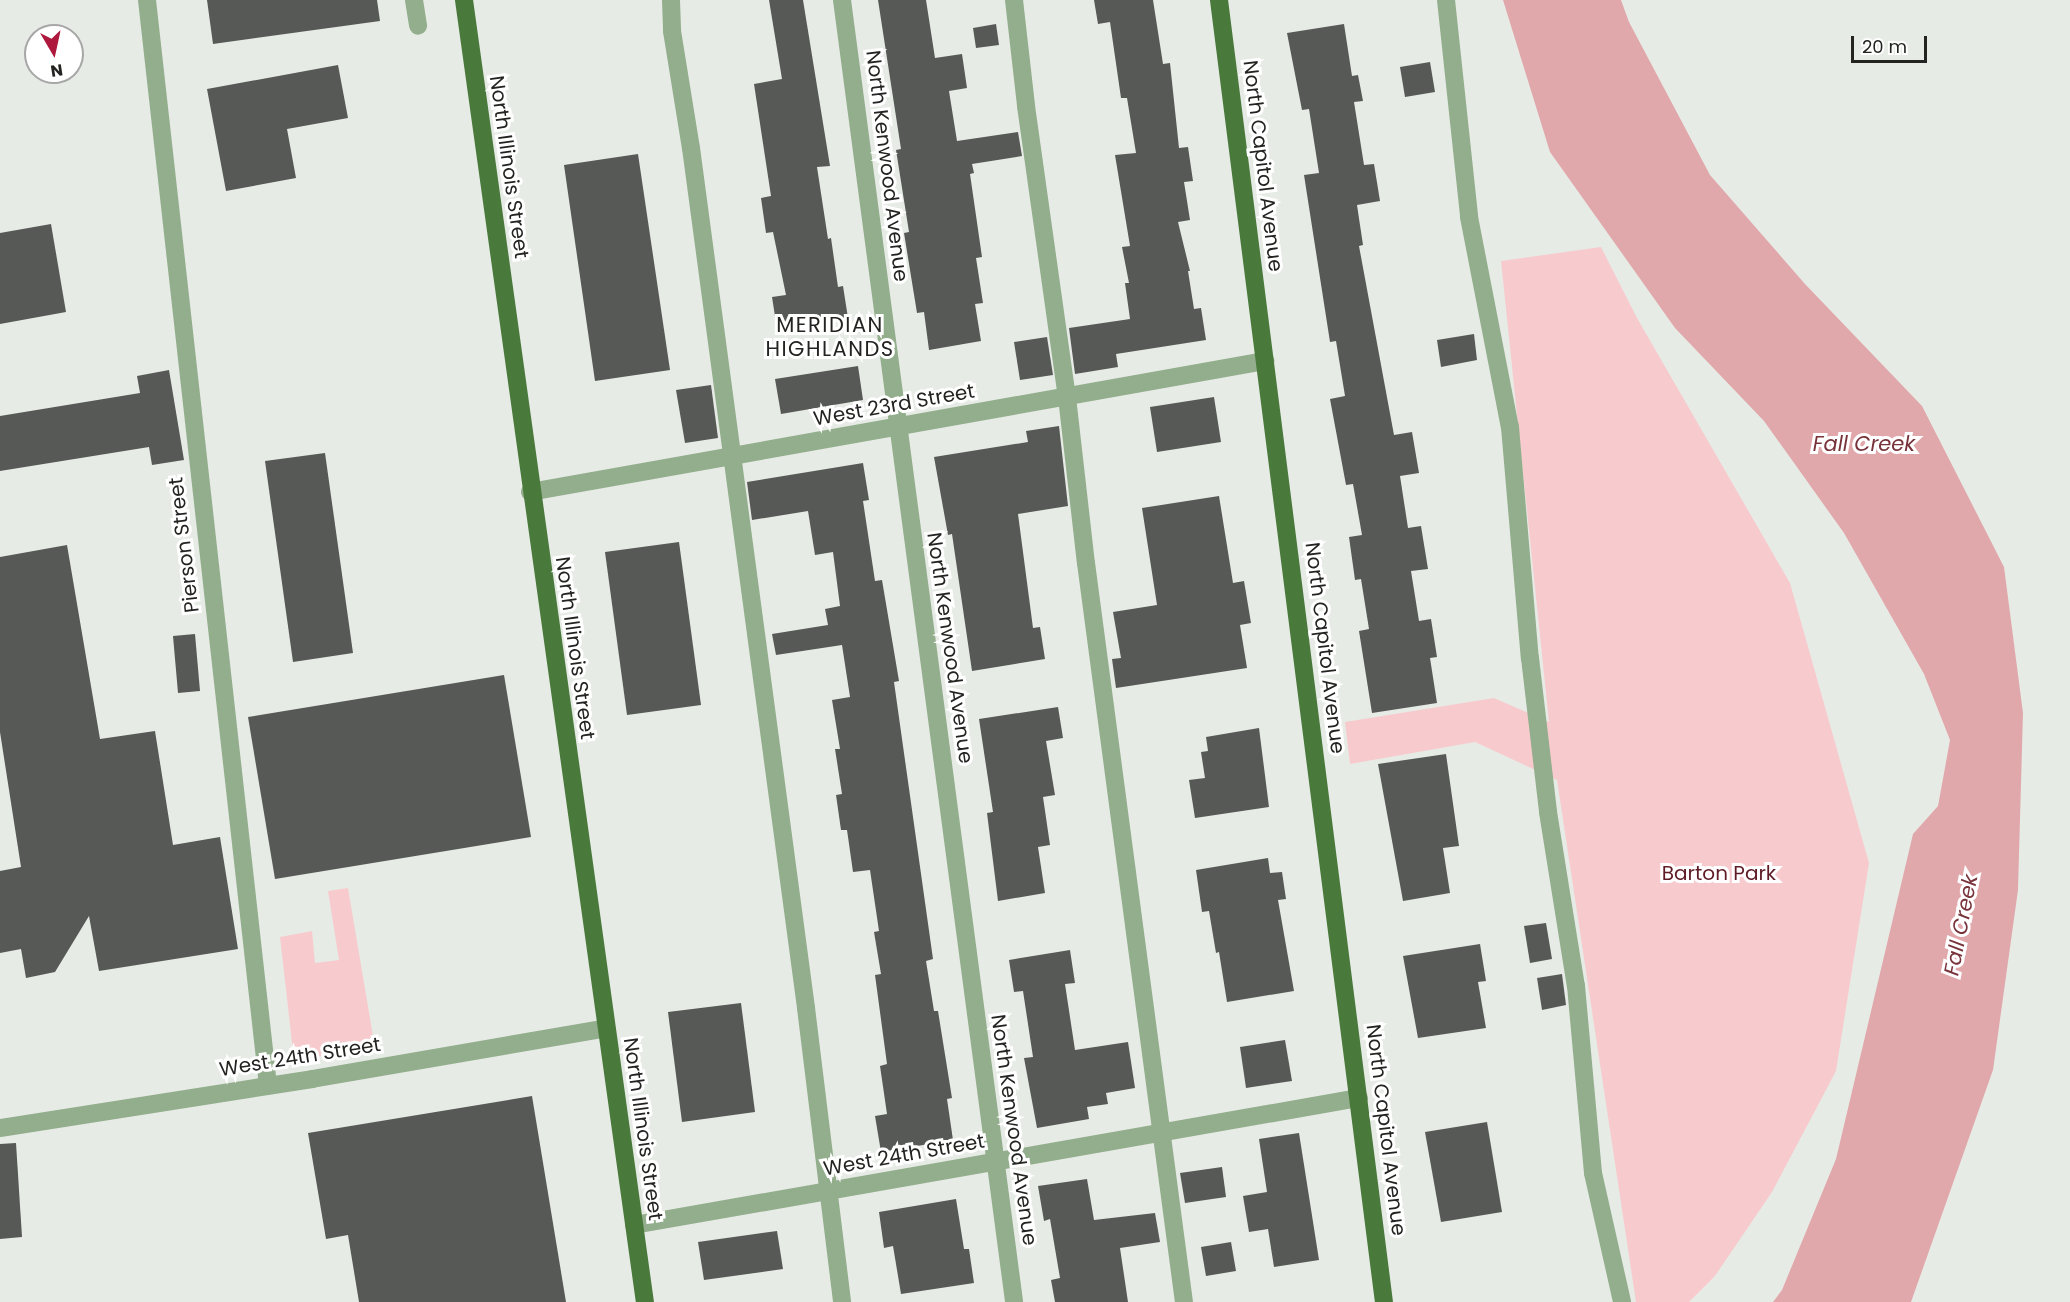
<!DOCTYPE html>
<html>
<head>
<meta charset="utf-8">
<style>
  body { margin:0 }
  #map { position:relative; width:2070px; height:1302px; overflow:hidden; background:#e7ebe6; font-family:Poppins,sans-serif }
  div>[style] { position:absolute }
  .green>* { inset:0; background:#f7cbcd }
  .water>* { inset:0; background:#e1a8ab }
  .building>* { inset:0; background:#565955 }
  .minor>* { height:18px; margin:-9px; padding:0 9px; transform-origin:9px; border-radius:9px; background:#93ae8c }
  .major>* { height:18px; margin:-9px; padding:0 9px; transform-origin:9px; border-radius:9px; background:#497a3b }
  span { translate:-50% -50%; white-space:nowrap; text-align:center; line-height:1.15; -webkit-text-stroke:6px #fff; paint-order:stroke }
  .street-label { font-size:20px; color:#232422 }
  .park-label { font-size:20px; color:#5f1b26 }
  .neighbourhood-label { font-size:21px; color:#232422; letter-spacing:1.5px }
  .water-label { font-size:21px; color:#77323a; font-style:italic }
  .north { position:absolute; left:24px; top:24px; width:60px; height:60px; box-sizing:border-box; background:#fff; border:2px solid #a7a7a7; border-radius:50%; rotate:171deg; font-size:16px; font-weight:700; line-height:24px; text-align:center; color:#232422 }
  .north::after { content:''; display:block; margin:auto; width:21px; height:27px; background:#ad183c; clip-path:polygon(50% 0,100% 100%,50% 72%,0 100%) }
  .scale { position:absolute; left:1851px; top:36px; width:76px; height:27px; box-sizing:border-box; border:3px solid #232422; border-top:0; padding-left:8px; font-size:18px; line-height:21px; white-space:nowrap; color:#232422; -webkit-text-stroke:4px #fff; paint-order:stroke }
</style>
</head>
<body>
<div id="map">
  <div class="green">
    <div style="clip-path:polygon(1601px 247px,1637px 318px,1790px 583px,1869px 863px,1836px 1071px,1772px 1192px,1715px 1276px,1689px 1302px,1636px 1302px,1557px 780px,1475px 742px,1350px 764px,1345px 722px,1494px 698px,1549px 722px,1501px 261px)"></div>
    <div style="clip-path:polygon(348px 888px,375px 1048px,294px 1060px,280px 937px,312px 931px,315px 963px,339px 960px,328px 891px)"></div>
  </div>
  <div class="water">
    <div style="clip-path:polygon(1503px 0,1621px 0,1629px 22px,1710px 175px,1805px 284px,1922px 406px,2004px 567px,2023px 713px,2018px 890px,1993px 1070px,1911px 1302px,1773px 1302px,1782px 1290px,1836px 1159px,1913px 834px,1938px 806px,1950px 740px,1924px 674px,1844px 533px,1764px 421px,1675px 328px,1550px 152px)"></div>
  </div>
  <div class="building">
    <div style="clip-path:polygon(207px 0,377px 0,380px 21px,213px 44px)"></div>
    <div style="clip-path:polygon(769px 0,803px 0,830px 166px,817px 167px,828px 239px,831px 238px,838px 287px,843px 286px,848px 318px,777px 329px,772px 297px,786px 295px,773px 232px,766px 233px,761px 198px,771px 196px,754px 84px,782px 79px)"></div>
    <div style="clip-path:polygon(878px 0,926px 0,935px 58px,962px 54px,967px 88px,949px 91px,957px 141px,1018px 132px,1022px 156px,972px 164px,974px 173px,970px 174px,982px 257px,976px 258px,983px 303px,975px 304px,981px 341px,929px 350px,924px 312px,917px 313px,904px 233px,909px 232px,896px 150px,901px 149px)"></div>
    <div style="clip-path:polygon(1094px 0,1153px 0,1163px 64px,1170px 63px,1179px 148px,1188px 147px,1193px 181px,1184px 182px,1190px 220px,1178px 222px,1190px 271px,1188px 271px,1194px 309px,1201px 308px,1206px 340px,1116px 354px,1118px 367px,1075px 374px,1069px 328px,1130px 319px,1125px 283px,1129px 283px,1122px 247px,1130px 246px,1115px 155px,1136px 153px,1127px 98px,1121px 98px,1110px 22px,1098px 24px)"></div>
    <div style="clip-path:polygon(996px 24px,999px 45px,976px 48px,973px 28px)"></div>
    <div style="clip-path:polygon(1344px 24px,1352px 76px,1358px 75px,1363px 101px,1354px 102px,1364px 165px,1374px 164px,1380px 201px,1357px 205px,1363px 245px,1359px 246px,1394px 435px,1412px 432px,1419px 473px,1400px 476px,1408px 528px,1421px 526px,1428px 569px,1411px 571px,1419px 621px,1431px 619px,1437px 657px,1430px 658px,1437px 703px,1372px 713px,1359px 631px,1369px 629px,1361px 579px,1355px 580px,1349px 537px,1362px 535px,1353px 484px,1346px 485px,1330px 399px,1345px 396px,1336px 341px,1330px 342px,1304px 175px,1319px 173px,1309px 109px,1302px 110px,1287px 33px)"></div>
    <div style="clip-path:polygon(1430px 62px,1435px 92px,1405px 97px,1400px 67px)"></div>
    <div style="clip-path:polygon(338px 65px,348px 118px,287px 129px,296px 178px,226px 191px,207px 89px)"></div>
    <div style="clip-path:polygon(638px 154px,670px 370px,595px 381px,564px 165px)"></div>
    <div style="clip-path:polygon(51px 224px,66px 312px,0 324px,0 233px)"></div>
    <div style="clip-path:polygon(1474px 334px,1477px 360px,1441px 367px,1437px 340px)"></div>
    <div style="clip-path:polygon(1047px 337px,1053px 375px,1020px 380px,1014px 342px)"></div>
    <div style="clip-path:polygon(858px 366px,863px 400px,781px 414px,775px 379px)"></div>
    <div style="clip-path:polygon(169px 370px,184px 460px,152px 465px,149px 447px,0 471px,0 416px,140px 393px,137px 376px)"></div>
    <div style="clip-path:polygon(711px 385px,718px 438px,685px 443px,676px 390px)"></div>
    <div style="clip-path:polygon(1214px 397px,1221px 442px,1157px 452px,1150px 407px)"></div>
    <div style="clip-path:polygon(1059px 426px,1068px 506px,1018px 514px,1033px 628px,1040px 627px,1045px 659px,972px 671px,952px 534px,948px 535px,934px 457px,1028px 442px,1026px 431px)"></div>
    <div style="clip-path:polygon(325px 453px,353px 653px,293px 662px,265px 461px)"></div>
    <div style="clip-path:polygon(863px 463px,869px 500px,863px 501px,875px 581px,882px 580px,899px 681px,894px 682px,933px 959px,926px 961px,934px 1011px,938px 1011px,952px 1098px,947px 1099px,953px 1140px,881px 1152px,875px 1116px,887px 1114px,880px 1066px,887px 1064px,875px 975px,881px 974px,874px 932px,879px 931px,870px 870px,853px 872px,847px 830px,841px 830px,836px 795px,842px 794px,835px 749px,840px 749px,832px 700px,850px 697px,842px 645px,776px 655px,772px 634px,828px 625px,825px 609px,840px 606px,833px 552px,815px 555px,808px 511px,752px 520px,747px 482px)"></div>
    <div style="clip-path:polygon(1219px 496px,1233px 583px,1244px 581px,1251px 623px,1240px 625px,1247px 668px,1116px 688px,1112px 659px,1121px 658px,1113px 612px,1157px 605px,1142px 508px)"></div>
    <div style="clip-path:polygon(679px 542px,701px 705px,627px 715px,605px 552px)"></div>
    <div style="clip-path:polygon(67px 545px,100px 739px,155px 731px,173px 845px,220px 837px,238px 949px,99px 971px,89px 916px,55px 972px,26px 978px,21px 949px,0 953px,0 871px,21px 867px,0 732px,0 557px)"></div>
    <div style="clip-path:polygon(195px 634px,200px 691px,178px 693px,173px 636px)"></div>
    <div style="clip-path:polygon(504px 675px,531px 837px,275px 879px,248px 717px)"></div>
    <div style="clip-path:polygon(1058px 707px,1063px 738px,1046px 741px,1055px 795px,1043px 797px,1050px 845px,1038px 847px,1045px 893px,998px 901px,987px 813px,993px 812px,979px 719px)"></div>
    <div style="clip-path:polygon(1259px 728px,1269px 807px,1195px 818px,1189px 780px,1205px 778px,1201px 752px,1208px 751px,1206px 737px)"></div>
    <div style="clip-path:polygon(1446px 754px,1459px 846px,1443px 848px,1450px 893px,1403px 901px,1378px 764px)"></div>
    <div style="clip-path:polygon(1268px 858px,1270px 873px,1282px 872px,1286px 899px,1278px 900px,1294px 991px,1227px 1002px,1219px 952px,1216px 953px,1209px 911px,1202px 912px,1196px 870px)"></div>
    <div style="clip-path:polygon(1546px 923px,1552px 959px,1530px 963px,1524px 926px)"></div>
    <div style="clip-path:polygon(1480px 944px,1486px 981px,1478px 982px,1486px 1028px,1418px 1038px,1403px 956px)"></div>
    <div style="clip-path:polygon(1070px 950px,1075px 983px,1065px 984px,1075px 1050px,1128px 1042px,1135px 1088px,1106px 1093px,1108px 1104px,1087px 1107px,1089px 1119px,1037px 1128px,1024px 1058px,1033px 1057px,1023px 991px,1014px 992px,1009px 960px)"></div>
    <div style="clip-path:polygon(1562px 974px,1566px 1005px,1542px 1010px,1537px 978px)"></div>
    <div style="clip-path:polygon(741px 1003px,755px 1112px,682px 1122px,668px 1012px)"></div>
    <div style="clip-path:polygon(1285px 1040px,1292px 1081px,1246px 1088px,1240px 1047px)"></div>
    <div style="clip-path:polygon(532px 1096px,566px 1302px,359px 1302px,348px 1235px,326px 1239px,308px 1133px)"></div>
    <div style="clip-path:polygon(1487px 1122px,1502px 1212px,1441px 1222px,1425px 1132px)"></div>
    <div style="clip-path:polygon(1299px 1133px,1319px 1260px,1274px 1267px,1268px 1229px,1249px 1232px,1243px 1196px,1267px 1192px,1259px 1139px)"></div>
    <div style="clip-path:polygon(16px 1143px,22px 1237px,0 1239px,0 1144px)"></div>
    <div style="clip-path:polygon(1222px 1167px,1226px 1197px,1185px 1203px,1180px 1173px)"></div>
    <div style="clip-path:polygon(1087px 1179px,1094px 1220px,1155px 1213px,1160px 1242px,1120px 1248px,1128px 1302px,1055px 1302px,1051px 1280px,1060px 1278px,1050px 1219px,1044px 1221px,1038px 1186px)"></div>
    <div style="clip-path:polygon(956px 1199px,964px 1249px,969px 1249px,974px 1283px,901px 1294px,893px 1246px,884px 1248px,879px 1212px)"></div>
    <div style="clip-path:polygon(777px 1231px,783px 1269px,704px 1280px,698px 1242px)"></div>
    <div style="clip-path:polygon(1231px 1242px,1236px 1271px,1206px 1276px,1201px 1247px)"></div>
  </div>
  <div class="minor">
    <div style="left:147px;top:0;width:1092px;rotate:83.64deg"></div>
    <div style="left:414px;top:0;width:26px;rotate:81deg"></div>
    <div style="left:671px;top:0;width:31px;rotate:88deg"></div>
    <div style="left:672px;top:31px;width:119px;rotate:80.8deg"></div>
    <div style="left:691px;top:148px;width:868px;rotate:82.38deg"></div>
    <div style="left:806px;top:1008px;width:296px;rotate:83deg"></div>
    <div style="left:842px;top:0;width:1313px;rotate:82.47deg"></div>
    <div style="left:1014px;top:0;width:107px;rotate:83.5deg"></div>
    <div style="left:1026px;top:106px;width:294px;rotate:82deg"></div>
    <div style="left:1067px;top:397px;width:167px;rotate:83.5deg"></div>
    <div style="left:1086px;top:563px;width:745px;rotate:82.45deg"></div>
    <div style="left:1446px;top:0;width:218px;rotate:83.9deg"></div>
    <div style="left:1469px;top:217px;width:214px;rotate:79deg"></div>
    <div style="left:1510px;top:427px;width:232px;rotate:85.1deg"></div>
    <div style="left:1530px;top:658px;width:155px;rotate:83.3deg"></div>
    <div style="left:1548px;top:812px;width:176px;rotate:80.9deg"></div>
    <div style="left:1576px;top:986px;width:188px;rotate:84.8deg"></div>
    <div style="left:1593px;top:1173px;width:132px;rotate:77.3deg"></div>
    <div style="left:530px;top:492px;width:747px;rotate:-10.11deg"></div>
    <div style="left:0;top:1128px;width:316px;rotate:-8.9deg"></div>
    <div style="left:312px;top:1079px;width:298px;rotate:-9.8deg"></div>
    <div style="left:634px;top:1225px;width:736px;rotate:-9.94deg"></div>
  </div>
  <div class="major">
    <div style="left:464px;top:0;width:1315px;rotate:82.09deg"></div>
    <div style="left:1219px;top:0;width:1312px;rotate:82.78deg"></div>
  </div>
  <div class="street-label">
    <span style="left:887px;top:166px;rotate:83deg">North Kenwood Avenue</span>
    <span style="left:1263px;top:166px;rotate:83deg">North Capitol Avenue</span>
    <span style="left:509px;top:167px;rotate:82deg">North Illinois Street</span>
    <span style="left:894px;top:405px;rotate:-10deg">West 23rd Street</span>
    <span style="left:184px;top:545px;rotate:-97deg">Pierson Street</span>
    <span style="left:575px;top:648px;rotate:82deg">North Illinois Street</span>
    <span style="left:950px;top:648px;rotate:82deg">North Kenwood Avenue</span>
    <span style="left:1325px;top:648px;rotate:83deg">North Capitol Avenue</span>
    <span style="left:300px;top:1057px;rotate:-9deg">West 24th Street</span>
    <span style="left:643px;top:1129px;rotate:82deg">North Illinois Street</span>
    <span style="left:1014px;top:1130px;rotate:82deg">North Kenwood Avenue</span>
    <span style="left:1386px;top:1130px;rotate:83deg">North Capitol Avenue</span>
    <span style="left:904px;top:1155px;rotate:-10deg">West 24th Street</span>
  </div>
  <div class="park-label">
    <span style="left:1719px;top:873px">Barton Park</span>
  </div>
  <div class="neighbourhood-label">
    <span style="left:830px;top:337px">MERIDIAN<br>HIGHLANDS</span>
  </div>
  <div class="water-label">
    <span style="left:1864px;top:444px">Fall Creek</span>
    <span style="left:1961px;top:925px;rotate:-79deg">Fall Creek</span>
  </div>
  <div class="north">N</div>
  <div class="scale">20 m</div>
</div>
</body>
</html>
